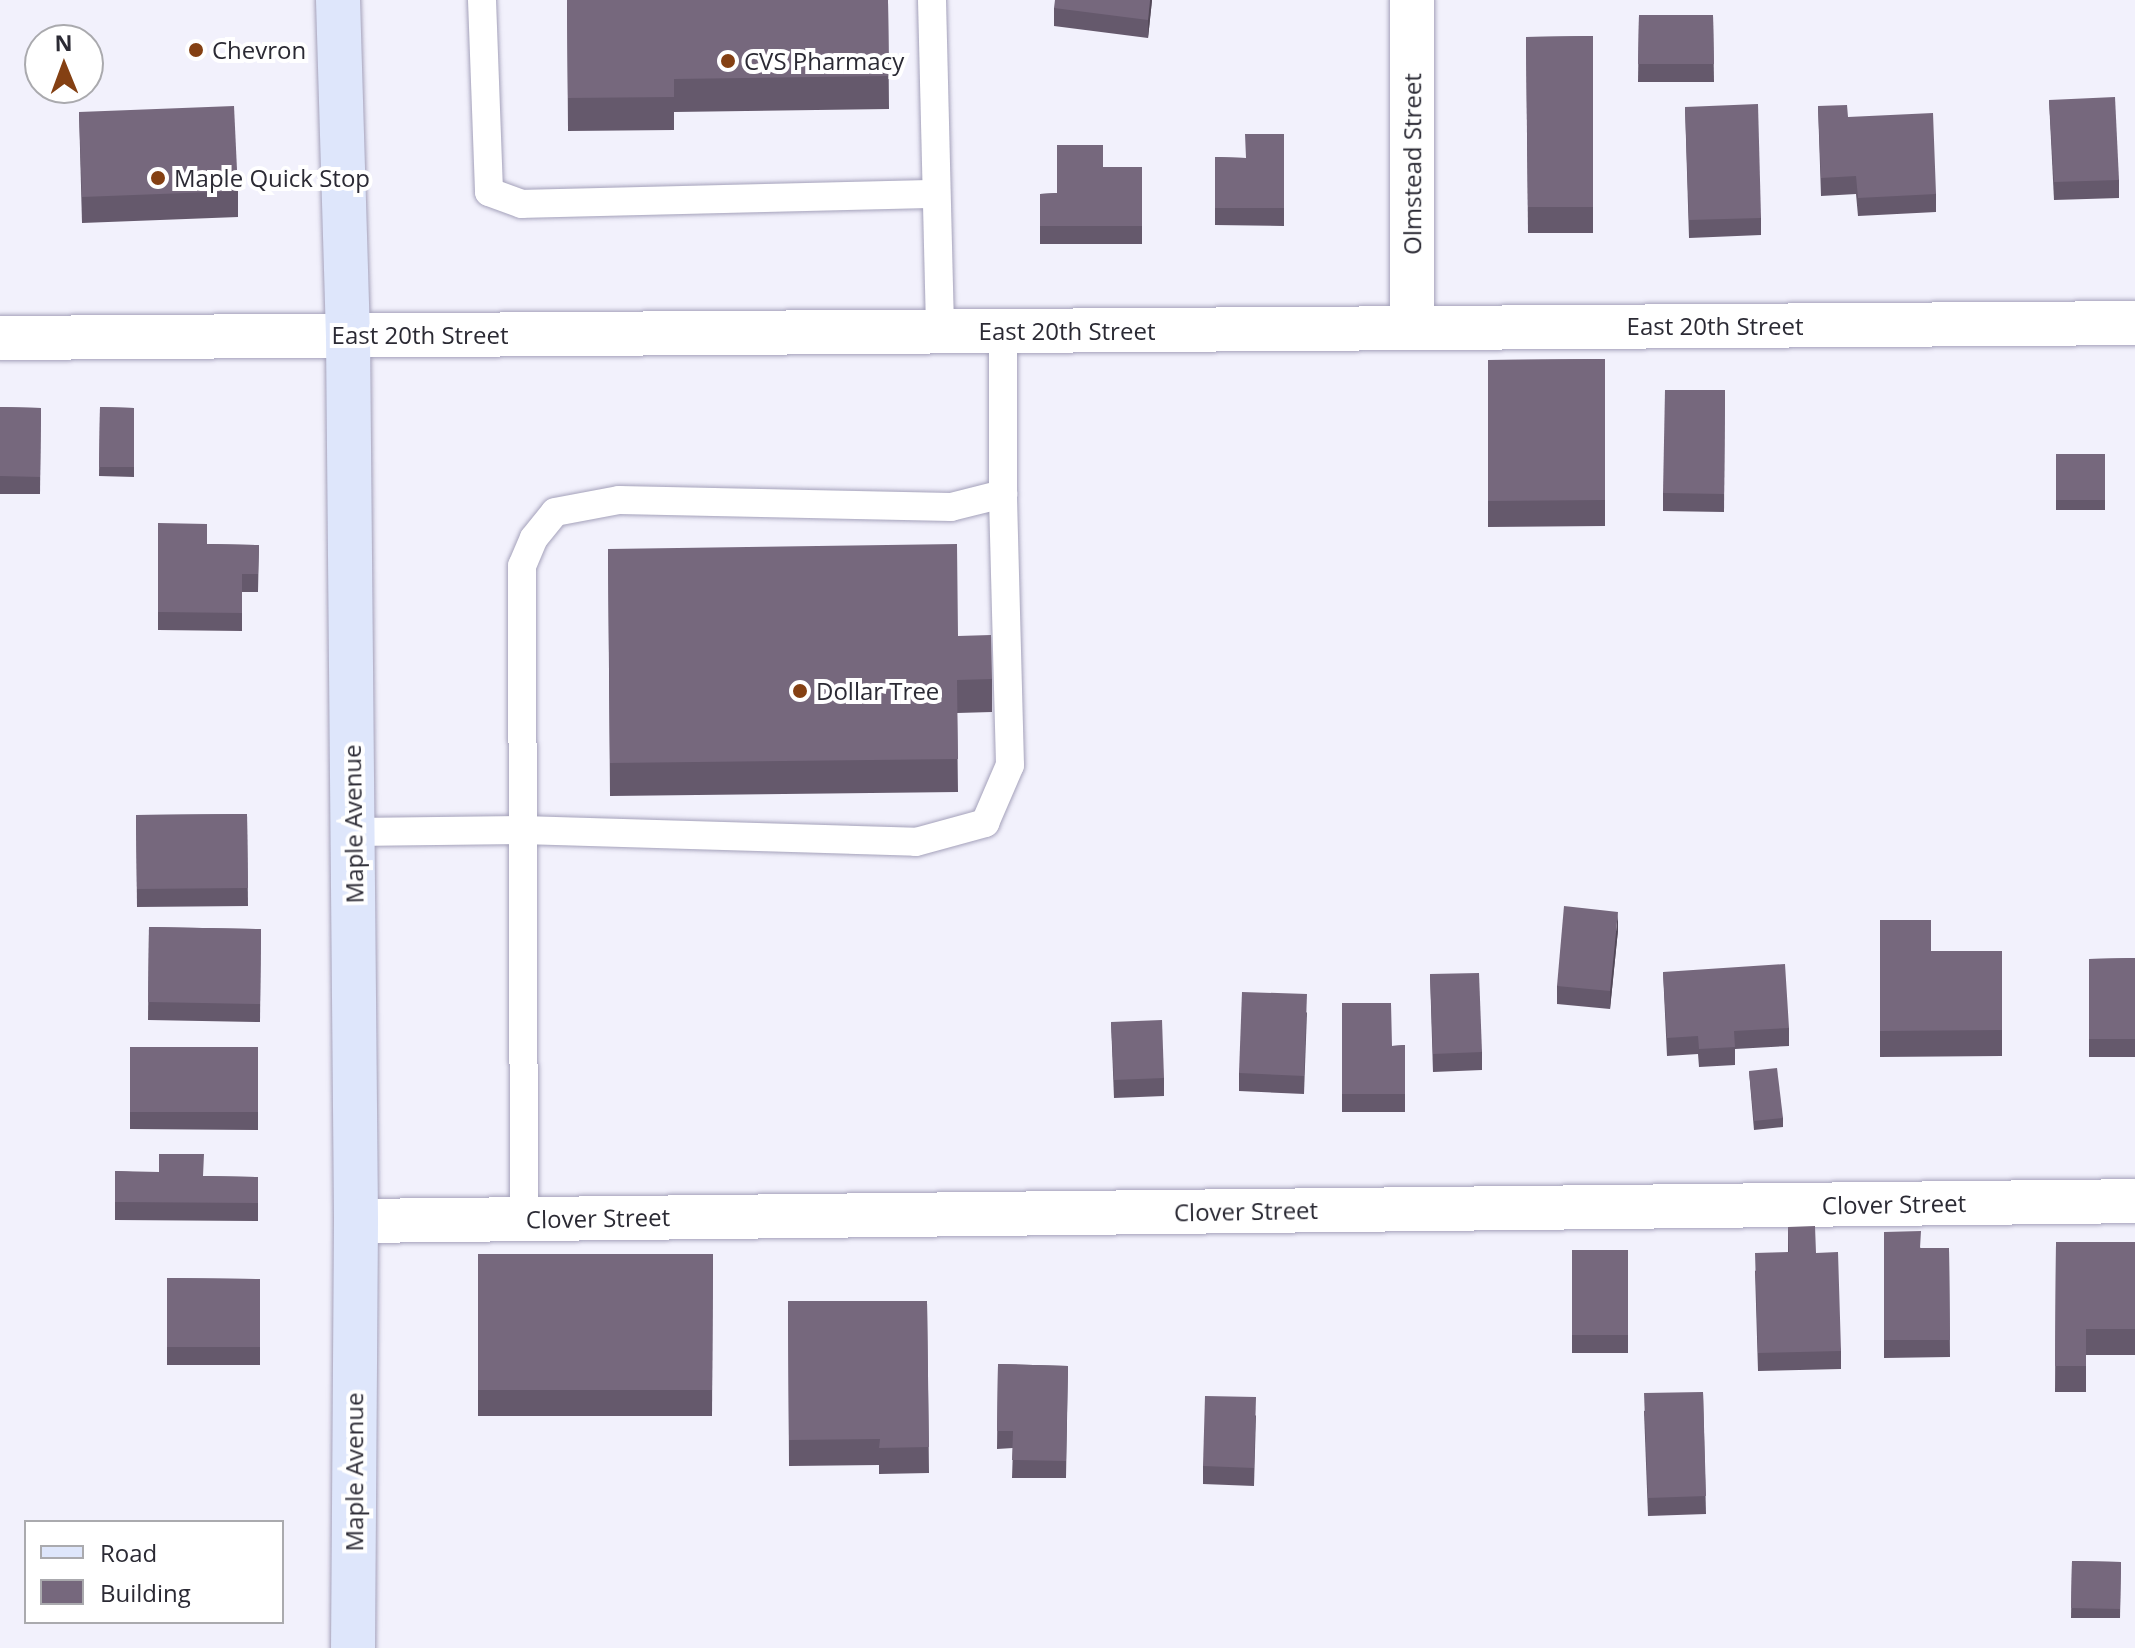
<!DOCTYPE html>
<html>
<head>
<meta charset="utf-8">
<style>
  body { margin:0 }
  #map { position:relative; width:2135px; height:1648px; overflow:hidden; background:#f2f1fc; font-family:"Open Sans",sans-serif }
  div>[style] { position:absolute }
  .roads { filter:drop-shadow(0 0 2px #a4a1ba) drop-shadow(0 0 2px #a4a1ba) }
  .service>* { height:28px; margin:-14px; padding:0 14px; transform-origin:14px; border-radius:14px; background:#fff }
  .minor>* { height:44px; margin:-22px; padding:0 22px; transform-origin:22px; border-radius:22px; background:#fff }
  .secondary>* { height:44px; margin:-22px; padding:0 22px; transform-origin:22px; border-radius:22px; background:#dee6fb }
  .wall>* { inset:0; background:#65596c }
  .shaded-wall>* { inset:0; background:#534958 }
  .building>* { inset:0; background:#76687d }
  .dots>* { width:22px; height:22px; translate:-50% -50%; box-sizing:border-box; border:4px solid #fff; border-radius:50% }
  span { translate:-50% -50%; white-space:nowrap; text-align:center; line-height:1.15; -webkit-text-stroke:8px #fff; paint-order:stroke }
  .poi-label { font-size:24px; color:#2b2a34 }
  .left { translate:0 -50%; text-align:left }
  .street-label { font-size:24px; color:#2b2a34 }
  .legend { position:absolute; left:24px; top:1520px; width:260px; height:104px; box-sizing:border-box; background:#fff; border:2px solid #aaaaae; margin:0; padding:10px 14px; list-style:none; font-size:24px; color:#2b2a34 }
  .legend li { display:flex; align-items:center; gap:16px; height:40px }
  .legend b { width:40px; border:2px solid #aaaaae }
  .north { position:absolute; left:24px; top:24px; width:80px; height:80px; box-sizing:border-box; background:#fff; border:2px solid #aaaaae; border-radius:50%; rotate:359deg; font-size:22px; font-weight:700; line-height:32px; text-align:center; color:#2b2a34 }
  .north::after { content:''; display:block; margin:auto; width:28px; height:36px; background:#844013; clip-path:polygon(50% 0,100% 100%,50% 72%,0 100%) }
</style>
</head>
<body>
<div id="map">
  <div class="roads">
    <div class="service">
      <div style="left:482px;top:0;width:192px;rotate:87.9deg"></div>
      <div style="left:489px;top:192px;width:35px;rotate:20deg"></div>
      <div style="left:522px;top:204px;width:414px;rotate:-1.4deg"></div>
      <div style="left:932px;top:0;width:332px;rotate:88.6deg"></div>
      <div style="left:353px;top:832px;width:169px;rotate:-0.7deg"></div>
      <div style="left:522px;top:830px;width:394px;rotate:1.7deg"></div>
      <div style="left:916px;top:842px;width:72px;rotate:-15.4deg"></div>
      <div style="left:985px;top:823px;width:63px;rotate:-66.7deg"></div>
      <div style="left:1010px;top:765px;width:271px;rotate:-91.5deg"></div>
      <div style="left:524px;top:1219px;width:653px;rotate:-90.18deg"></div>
      <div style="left:522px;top:566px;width:30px;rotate:-67deg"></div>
      <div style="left:534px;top:538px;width:33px;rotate:-51deg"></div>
      <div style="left:555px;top:512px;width:65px;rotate:-10.6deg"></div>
      <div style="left:619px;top:500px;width:332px;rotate:1.2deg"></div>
      <div style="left:951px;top:507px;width:54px;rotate:-14deg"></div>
      <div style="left:1003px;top:494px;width:163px;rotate:-90deg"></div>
    </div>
    <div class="minor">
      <div style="left:1412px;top:0;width:328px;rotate:90deg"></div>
      <div style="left:0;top:338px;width:2135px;rotate:-0.4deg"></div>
      <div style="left:356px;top:1221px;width:1779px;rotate:-0.64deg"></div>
    </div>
    <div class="secondary">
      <div style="left:338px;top:0;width:336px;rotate:88.3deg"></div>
      <div style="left:348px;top:336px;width:885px;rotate:89.48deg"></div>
      <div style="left:356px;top:1221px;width:427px;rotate:90.4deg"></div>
    </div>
  </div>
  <div class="wall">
    <div style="clip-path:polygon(567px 0,888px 0,889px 109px,674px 112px,674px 130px,568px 131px)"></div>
    <div style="clip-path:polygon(1152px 0,1148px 38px,1054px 26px,1054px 8px)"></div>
    <div style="clip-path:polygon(1639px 15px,1713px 15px,1714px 82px,1638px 82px)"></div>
    <div style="clip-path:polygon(1593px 36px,1593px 233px,1528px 233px,1526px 37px)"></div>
    <div style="clip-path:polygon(2049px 100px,2119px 180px,2119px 198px,2054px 200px)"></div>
    <div style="clip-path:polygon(1818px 106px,1848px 117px,1936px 194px,1936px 212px,1858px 216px,1856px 194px,1821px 196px)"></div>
    <div style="clip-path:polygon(1685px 107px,1761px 218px,1761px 235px,1689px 238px)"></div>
    <div style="clip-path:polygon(79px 112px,238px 191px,238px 217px,82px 223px)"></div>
    <div style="clip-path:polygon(1284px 134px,1284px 226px,1215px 225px,1215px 157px,1246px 158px)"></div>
    <div style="clip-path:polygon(1103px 167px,1142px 167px,1142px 244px,1040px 244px,1040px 194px,1057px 193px)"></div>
    <div style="clip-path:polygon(1605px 359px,1605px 526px,1488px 527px,1488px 360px)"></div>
    <div style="clip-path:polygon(1725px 390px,1724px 512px,1663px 511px,1663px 493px)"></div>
    <div style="clip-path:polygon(0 407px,41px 408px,40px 494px,0 494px)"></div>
    <div style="clip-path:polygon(100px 407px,134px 408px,134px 477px,99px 476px)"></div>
    <div style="clip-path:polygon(2056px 454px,2105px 454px,2105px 510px,2056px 510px)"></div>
    <div style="clip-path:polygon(158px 523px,207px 544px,259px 545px,258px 592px,242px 592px,242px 631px,158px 630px)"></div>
    <div style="clip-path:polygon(608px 549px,958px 636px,992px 679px,992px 712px,957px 713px,958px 792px,610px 796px)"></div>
    <div style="clip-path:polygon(247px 814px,248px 906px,137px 907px,136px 815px)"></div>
    <div style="clip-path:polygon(1880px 920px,1931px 951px,2002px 951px,2002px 1056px,1880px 1057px)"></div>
    <div style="clip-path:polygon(149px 927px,261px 929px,260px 1022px,148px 1020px)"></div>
    <div style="clip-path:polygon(1618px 930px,1610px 1009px,1557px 1004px,1557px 986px)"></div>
    <div style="clip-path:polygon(2135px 958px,2135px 1057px,2089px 1057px,2089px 959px)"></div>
    <div style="clip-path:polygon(1663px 972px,1789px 1028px,1789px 1046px,1735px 1049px,1735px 1065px,1699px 1067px,1698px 1054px,1667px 1056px)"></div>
    <div style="clip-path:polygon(1430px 974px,1482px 1052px,1482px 1070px,1433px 1072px)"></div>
    <div style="clip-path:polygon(1342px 1003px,1392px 1046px,1405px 1045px,1405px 1112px,1342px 1112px)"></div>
    <div style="clip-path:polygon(1307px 1012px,1304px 1094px,1239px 1091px,1239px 1073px)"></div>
    <div style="clip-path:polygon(1111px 1022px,1164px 1078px,1164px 1096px,1114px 1098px)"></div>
    <div style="clip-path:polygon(130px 1047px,258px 1047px,258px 1130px,130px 1129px)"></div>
    <div style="clip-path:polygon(1749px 1071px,1783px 1118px,1783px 1127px,1754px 1130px)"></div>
    <div style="clip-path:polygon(115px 1171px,204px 1176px,258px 1177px,258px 1221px,115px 1220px)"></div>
    <div style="clip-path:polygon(1788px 1227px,1816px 1253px,1841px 1351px,1841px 1369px,1758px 1371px,1755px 1271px,1788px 1252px)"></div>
    <div style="clip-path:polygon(1884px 1232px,1921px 1248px,1949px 1248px,1950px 1357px,1884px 1358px)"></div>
    <div style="clip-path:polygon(2056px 1242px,2135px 1242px,2135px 1355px,2086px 1355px,2086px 1392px,2055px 1392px)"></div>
    <div style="clip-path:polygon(1572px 1250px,1628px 1250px,1628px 1353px,1572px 1353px)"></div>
    <div style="clip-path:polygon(478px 1254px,713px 1254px,712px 1416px,478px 1416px)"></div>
    <div style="clip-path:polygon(167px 1278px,260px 1279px,260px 1365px,167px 1365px)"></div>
    <div style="clip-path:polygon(788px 1301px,927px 1301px,929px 1473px,879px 1474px,879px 1465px,789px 1466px)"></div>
    <div style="clip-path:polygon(998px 1364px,1068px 1366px,1066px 1478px,1012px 1478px,1013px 1448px,997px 1449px)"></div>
    <div style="clip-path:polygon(1703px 1392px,1706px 1514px,1648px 1516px,1644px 1411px)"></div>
    <div style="clip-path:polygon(1256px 1415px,1254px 1486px,1203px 1484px,1203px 1466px)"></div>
    <div style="clip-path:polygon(2072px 1561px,2121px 1562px,2120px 1618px,2071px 1618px)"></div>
  </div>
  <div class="shaded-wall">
    <div style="clip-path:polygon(1150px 0,1152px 0,1148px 38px,1148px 20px)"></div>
    <div style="clip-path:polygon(1618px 912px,1618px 930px,1610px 1009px,1610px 991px)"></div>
  </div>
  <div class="building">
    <div style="clip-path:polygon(567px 0,888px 0,889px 76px,674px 79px,674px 97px,568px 98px)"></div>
    <div style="clip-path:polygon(1055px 0,1150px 0,1148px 20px,1054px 8px)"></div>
    <div style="clip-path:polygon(1639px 15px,1713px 15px,1714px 64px,1638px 64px)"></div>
    <div style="clip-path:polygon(1593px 36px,1593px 207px,1528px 207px,1526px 37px)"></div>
    <div style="clip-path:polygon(2115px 97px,2119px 180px,2054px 182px,2049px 100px)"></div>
    <div style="clip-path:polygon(1758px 104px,1761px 218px,1689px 220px,1685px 107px)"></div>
    <div style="clip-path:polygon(1847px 105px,1848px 117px,1933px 113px,1936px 194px,1858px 198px,1856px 176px,1821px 178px,1818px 106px)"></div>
    <div style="clip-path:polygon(234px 106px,238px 191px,82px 197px,79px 112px)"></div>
    <div style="clip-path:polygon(1245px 134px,1284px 134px,1284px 208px,1215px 208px,1215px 157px,1246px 158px)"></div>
    <div style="clip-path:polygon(1057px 145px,1103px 145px,1103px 167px,1142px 167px,1142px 226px,1040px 226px,1040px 194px,1057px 193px)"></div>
    <div style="clip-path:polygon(1605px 359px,1605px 500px,1488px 501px,1488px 360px)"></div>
    <div style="clip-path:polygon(1665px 390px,1725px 390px,1724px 494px,1663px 493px)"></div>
    <div style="clip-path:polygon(0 407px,41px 408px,40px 477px,0 476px)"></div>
    <div style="clip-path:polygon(100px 407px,134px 408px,134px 467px,99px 467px)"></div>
    <div style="clip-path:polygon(2056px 454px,2105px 454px,2105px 500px,2056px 500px)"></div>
    <div style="clip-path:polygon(158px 523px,207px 524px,207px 544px,259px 545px,258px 574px,242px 574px,242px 613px,158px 612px)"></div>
    <div style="clip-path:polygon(957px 544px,958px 636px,991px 635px,992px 679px,957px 680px,958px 759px,610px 763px,608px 549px)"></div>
    <div style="clip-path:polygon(247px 814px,248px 888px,137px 889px,136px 815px)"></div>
    <div style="clip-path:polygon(1564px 906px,1618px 912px,1610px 991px,1557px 986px)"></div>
    <div style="clip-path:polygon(1880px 920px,1931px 920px,1931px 951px,2002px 951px,2002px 1030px,1880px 1031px)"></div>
    <div style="clip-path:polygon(149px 927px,261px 929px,260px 1004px,148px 1002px)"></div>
    <div style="clip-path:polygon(2135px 958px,2135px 1039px,2089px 1039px,2089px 959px)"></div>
    <div style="clip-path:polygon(1785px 964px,1789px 1028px,1734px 1031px,1735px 1047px,1699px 1049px,1698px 1036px,1667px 1038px,1663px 972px)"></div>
    <div style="clip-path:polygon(1479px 973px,1482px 1052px,1433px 1054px,1430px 974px)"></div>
    <div style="clip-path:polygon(1242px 992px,1307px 994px,1304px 1076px,1239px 1073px)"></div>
    <div style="clip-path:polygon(1342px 1003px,1391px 1003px,1392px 1046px,1405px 1045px,1405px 1094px,1342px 1094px)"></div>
    <div style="clip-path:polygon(1162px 1020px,1164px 1078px,1114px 1080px,1111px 1022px)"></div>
    <div style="clip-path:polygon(130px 1047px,258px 1047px,258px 1112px,130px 1112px)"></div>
    <div style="clip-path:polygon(1777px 1068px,1783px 1118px,1754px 1121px,1749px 1071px)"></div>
    <div style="clip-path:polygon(159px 1154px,204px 1154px,203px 1176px,258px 1177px,258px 1203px,115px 1202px,115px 1171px,159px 1172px)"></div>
    <div style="clip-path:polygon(1815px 1226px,1816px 1253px,1838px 1252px,1841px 1351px,1758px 1353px,1755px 1253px,1789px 1252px,1788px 1227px)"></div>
    <div style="clip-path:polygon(1921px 1231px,1920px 1248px,1949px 1248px,1950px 1340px,1884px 1340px,1884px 1232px)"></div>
    <div style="clip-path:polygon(2056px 1242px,2135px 1242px,2135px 1329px,2086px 1329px,2086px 1366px,2055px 1366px)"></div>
    <div style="clip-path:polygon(1572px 1250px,1628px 1250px,1628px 1335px,1572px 1335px)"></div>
    <div style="clip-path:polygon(478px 1254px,713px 1254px,712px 1390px,478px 1390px)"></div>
    <div style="clip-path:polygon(167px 1278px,260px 1279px,260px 1347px,167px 1347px)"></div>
    <div style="clip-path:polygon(788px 1301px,927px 1301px,929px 1447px,879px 1448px,880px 1439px,789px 1440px)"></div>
    <div style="clip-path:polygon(998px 1364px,1068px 1366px,1066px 1461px,1012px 1460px,1013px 1431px,997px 1431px)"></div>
    <div style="clip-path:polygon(1703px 1392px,1706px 1496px,1648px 1498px,1644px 1393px)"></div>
    <div style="clip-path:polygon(1205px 1396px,1256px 1397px,1254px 1468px,1203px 1466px)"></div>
    <div style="clip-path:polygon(2072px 1561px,2121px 1562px,2120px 1609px,2071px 1608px)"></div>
  </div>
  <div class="dots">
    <div style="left:196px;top:50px;background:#844013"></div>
    <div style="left:728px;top:61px;background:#844013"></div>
    <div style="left:158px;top:178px;background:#844013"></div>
    <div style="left:800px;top:691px;background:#844013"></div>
  </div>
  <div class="poi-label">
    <span class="left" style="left:212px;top:50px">Chevron</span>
    <span class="left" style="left:744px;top:61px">CVS Pharmacy</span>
    <span class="left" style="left:174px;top:178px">Maple Quick Stop</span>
    <span class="left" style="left:816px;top:691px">Dollar Tree</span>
  </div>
  <div class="street-label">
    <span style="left:1412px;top:164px;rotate:-90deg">Olmstead Street</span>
    <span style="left:1715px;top:326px">East 20th Street</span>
    <span style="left:1067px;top:331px">East 20th Street</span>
    <span style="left:420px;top:335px">East 20th Street</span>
    <span style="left:353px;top:824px;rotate:-91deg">Maple Avenue</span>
    <span style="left:1894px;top:1204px;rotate:-1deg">Clover Street</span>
    <span style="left:1246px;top:1211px;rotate:-1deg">Clover Street</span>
    <span style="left:598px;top:1218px;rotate:-1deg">Clover Street</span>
    <span style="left:354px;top:1472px;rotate:-90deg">Maple Avenue</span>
  </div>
  <ul class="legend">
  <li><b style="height:10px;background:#dee6fb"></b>Road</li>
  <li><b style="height:22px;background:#76687d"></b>Building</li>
  </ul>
  <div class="north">N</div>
</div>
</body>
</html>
